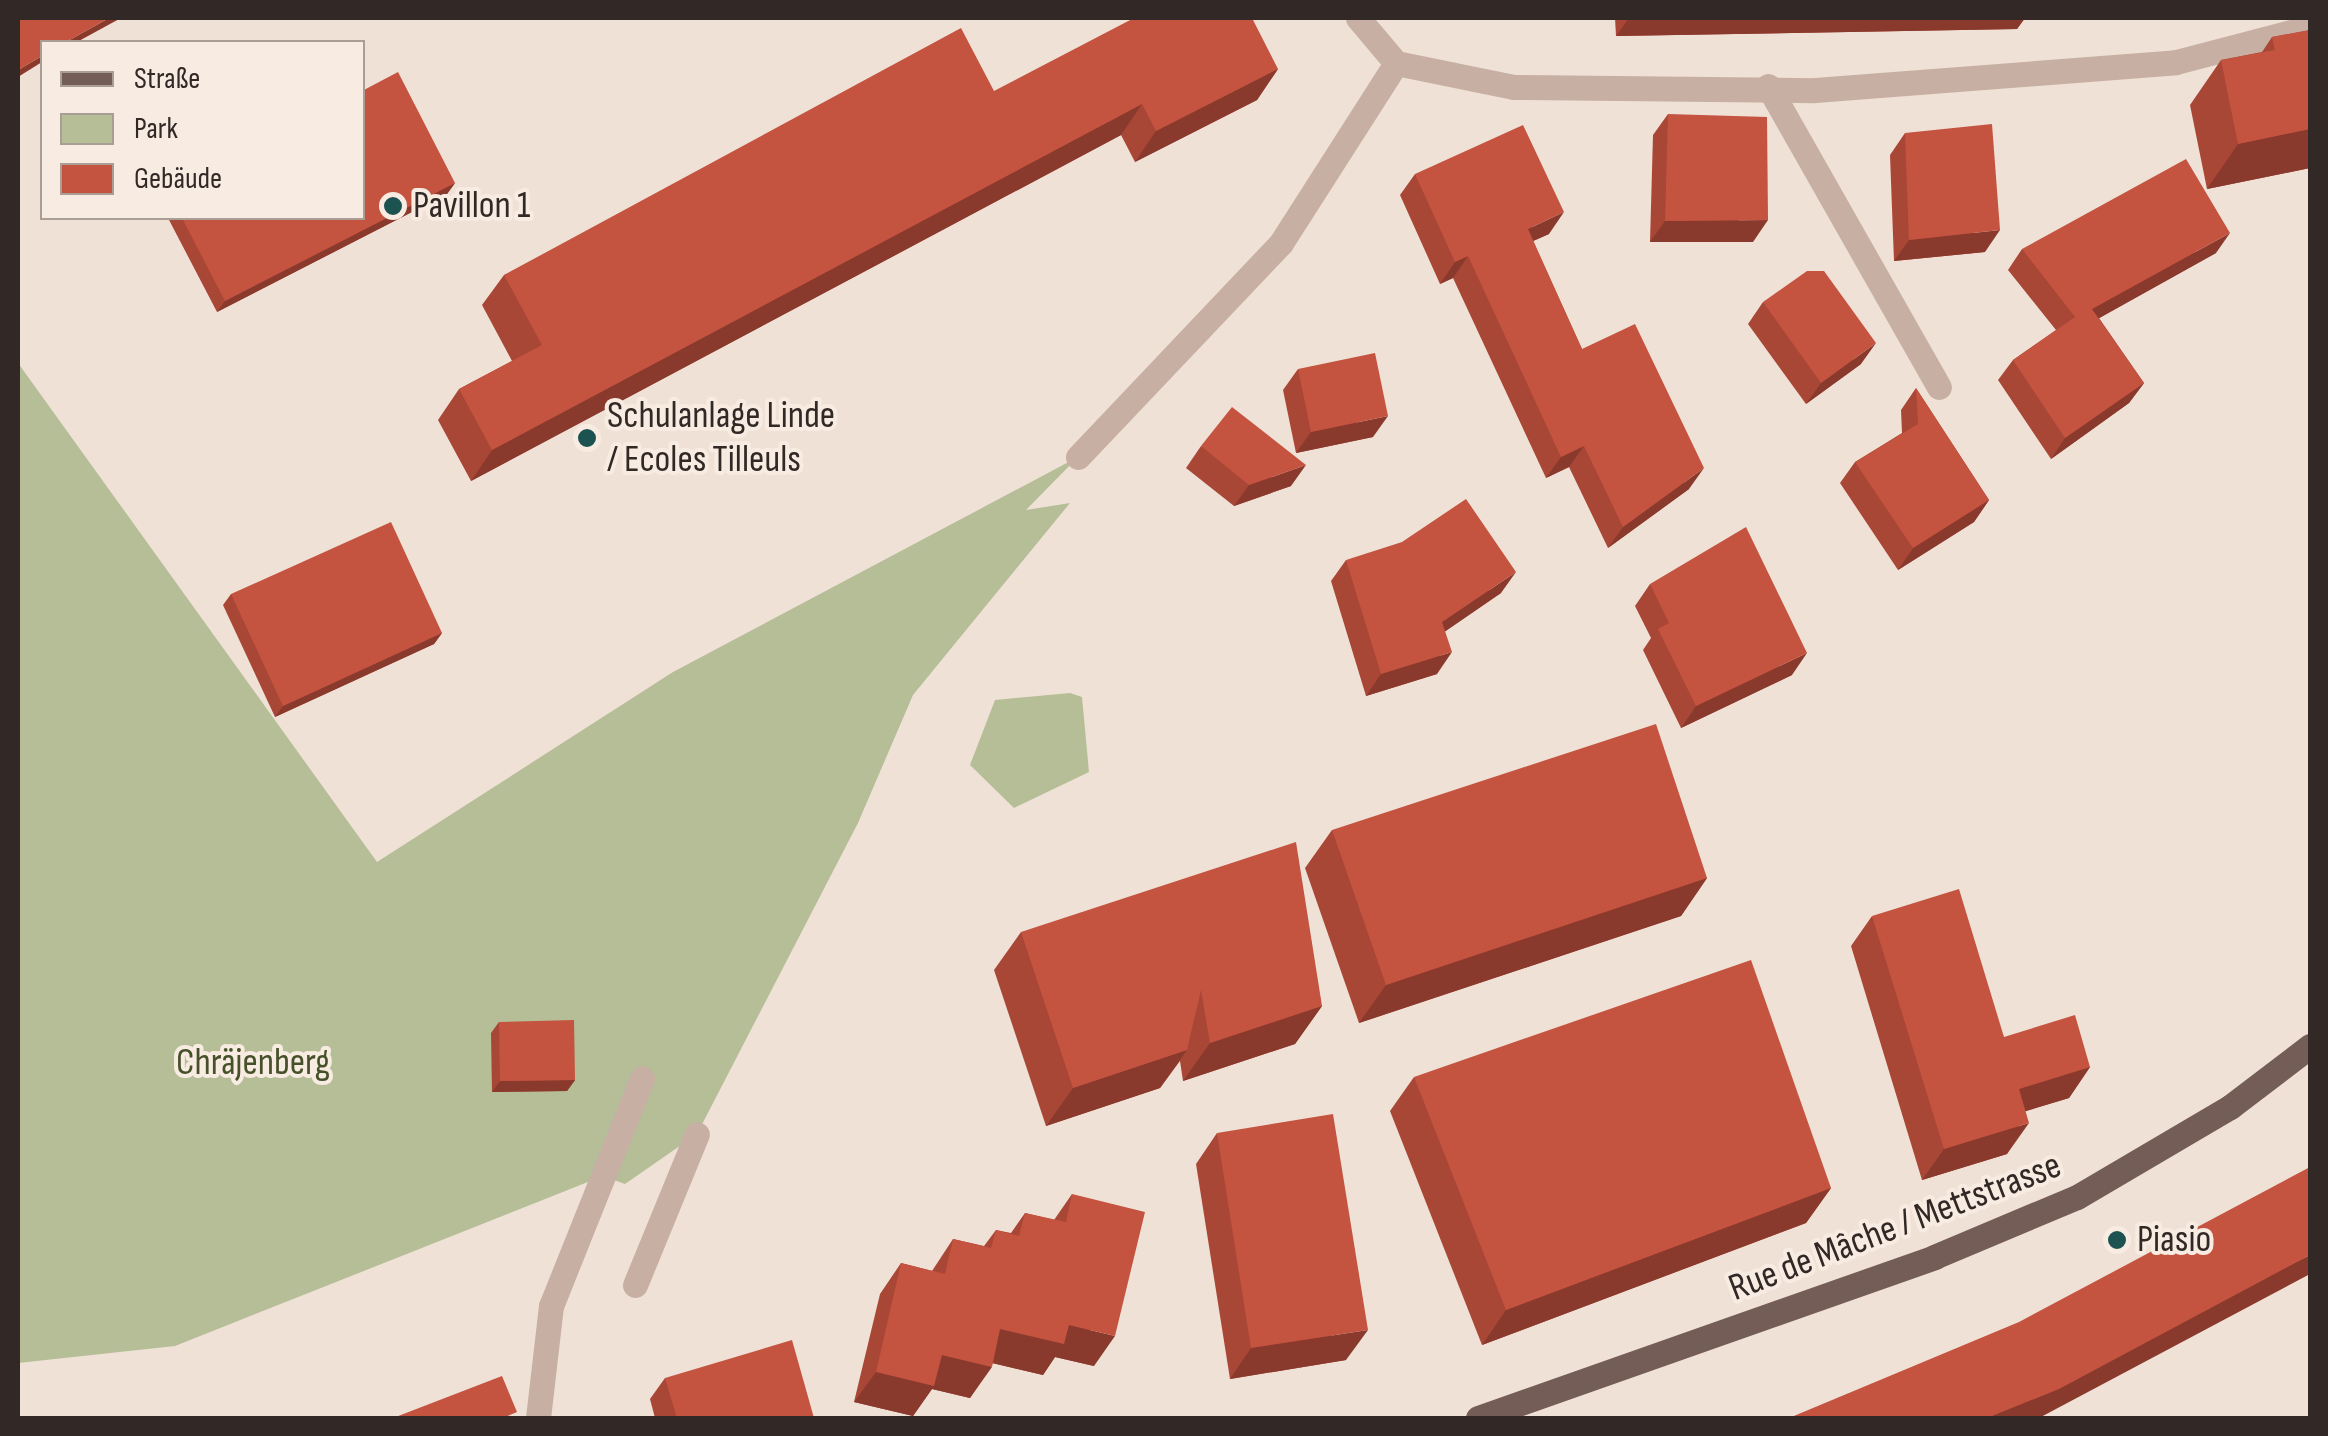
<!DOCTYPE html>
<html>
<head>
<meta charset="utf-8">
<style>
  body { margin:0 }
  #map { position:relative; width:2328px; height:1436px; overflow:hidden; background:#f0e1d6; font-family:"Sofia Sans Condensed",sans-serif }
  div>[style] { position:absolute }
  .green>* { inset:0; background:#b5be97 }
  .minor>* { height:25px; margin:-12.5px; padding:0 12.5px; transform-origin:12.5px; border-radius:12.5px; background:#c7b0a3 }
  .major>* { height:25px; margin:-12.5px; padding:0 12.5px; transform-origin:12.5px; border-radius:12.5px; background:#745d56 }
  .wall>* { inset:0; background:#a94737 }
  .shaded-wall>* { inset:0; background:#893a2d }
  .building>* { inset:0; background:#c45340 }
  .dots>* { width:28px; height:28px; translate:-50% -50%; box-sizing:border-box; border:5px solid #f8ece2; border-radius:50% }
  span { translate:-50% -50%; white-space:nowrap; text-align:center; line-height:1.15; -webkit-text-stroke:8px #f8ece2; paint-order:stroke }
  .poi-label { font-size:38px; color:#322825 }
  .left { translate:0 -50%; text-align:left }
  .park-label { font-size:38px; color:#465029 }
  .street-label { font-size:38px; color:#322825 }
  .frame { position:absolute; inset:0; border:20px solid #322825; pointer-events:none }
  .legend { position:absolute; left:40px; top:40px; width:325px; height:180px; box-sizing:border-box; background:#f8ece2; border:2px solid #a99e96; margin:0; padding:12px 18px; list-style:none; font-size:30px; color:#322825 }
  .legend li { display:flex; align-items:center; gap:20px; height:50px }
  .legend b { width:50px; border:2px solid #a99e96 }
</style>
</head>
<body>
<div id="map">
  <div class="green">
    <div style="clip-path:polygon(18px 363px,377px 862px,673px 672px,1078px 457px,1026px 510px,1070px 503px,913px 695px,858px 823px,697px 1134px,625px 1184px,603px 1176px,175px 1346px,18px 1363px)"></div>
    <div style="clip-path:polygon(1070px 693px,1082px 697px,1089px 772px,1014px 808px,970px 765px,995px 700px)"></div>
  </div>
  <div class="minor">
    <div style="left:1358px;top:18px;width:59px;rotate:49.8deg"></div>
    <div style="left:1396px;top:63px;width:120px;rotate:11.5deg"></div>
    <div style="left:1514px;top:87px;width:301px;rotate:0.6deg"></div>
    <div style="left:1815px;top:90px;width:362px;rotate:-4.4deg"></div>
    <div style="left:2176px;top:62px;width:138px;rotate:-14.6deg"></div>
    <div style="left:1768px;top:86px;width:346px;rotate:60.4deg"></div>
    <div style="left:1078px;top:457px;width:295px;rotate:-46.5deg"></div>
    <div style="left:1281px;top:243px;width:214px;rotate:-57.4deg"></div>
    <div style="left:635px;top:1285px;width:163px;rotate:-67.7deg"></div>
    <div style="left:538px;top:1418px;width:113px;rotate:-83.4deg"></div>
    <div style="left:551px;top:1306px;width:245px;rotate:-68.2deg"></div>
  </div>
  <div class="major">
    <div style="left:1478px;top:1418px;width:484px;rotate:-19.4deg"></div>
    <div style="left:1934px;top:1257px;width:155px;rotate:-22.8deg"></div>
    <div style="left:2077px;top:1197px;width:178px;rotate:-30.5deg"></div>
    <div style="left:2230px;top:1107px;width:101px;rotate:-37.3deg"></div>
  </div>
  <div class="wall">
    <div style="clip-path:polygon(1615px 18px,2025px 18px,2017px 29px,1616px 36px)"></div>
    <div style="clip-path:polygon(2310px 30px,2310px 168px,2207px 189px,2190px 105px,2221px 60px,2262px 52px,2272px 37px)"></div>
    <div style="clip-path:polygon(1278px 69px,1257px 100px,1135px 162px,1121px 135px,471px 481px,438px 420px,459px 389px,512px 361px,482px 305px,504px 275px,994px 91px)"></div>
    <div style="clip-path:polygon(1668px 114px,1753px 242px,1650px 242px,1653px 135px)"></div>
    <div style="clip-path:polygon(1905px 133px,1985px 252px,1894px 261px,1890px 155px)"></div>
    <div style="clip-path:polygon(1415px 174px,1549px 234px,1533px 241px,1582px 349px,1689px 489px,1608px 548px,1569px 467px,1546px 478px,1453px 278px,1440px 284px,1400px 195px)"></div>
    <div style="clip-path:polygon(455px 183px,447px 194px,217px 312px,168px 218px,362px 218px)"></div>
    <div style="clip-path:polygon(2022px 249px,2216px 253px,2099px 318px,2144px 383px,2129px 403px,2051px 459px,1998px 380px,2013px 360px,2056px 330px,2008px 270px)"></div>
    <div style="clip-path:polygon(1763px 302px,1861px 364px,1806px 404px,1748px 324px)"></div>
    <div style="clip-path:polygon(1298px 369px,1373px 437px,1296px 453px,1283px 390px)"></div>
    <div style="clip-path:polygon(1916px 388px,1989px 500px,1974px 522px,1898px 570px,1840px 483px,1855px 462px,1902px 433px,1901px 410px)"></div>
    <div style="clip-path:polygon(1201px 446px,1291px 486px,1234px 506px,1186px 468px)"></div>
    <div style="clip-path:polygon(1346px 560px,1501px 593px,1445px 631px,1437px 674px,1366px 696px,1331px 581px)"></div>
    <div style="clip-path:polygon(1650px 584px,1792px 675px,1681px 728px,1643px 650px,1651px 638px,1635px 606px)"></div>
    <div style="clip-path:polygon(231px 594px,442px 633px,434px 644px,275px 717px,223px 605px)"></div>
    <div style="clip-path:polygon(1332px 830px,1707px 878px,1681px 916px,1359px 1023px,1305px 868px)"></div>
    <div style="clip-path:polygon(1872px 916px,2004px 1037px,2090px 1067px,2069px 1098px,2025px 1111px,2007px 1154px,1922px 1180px,1851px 946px)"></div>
    <div style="clip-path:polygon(1021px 932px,1322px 1006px,1295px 1044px,1183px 1081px,1180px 1061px,1160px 1088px,1046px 1126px,994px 970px)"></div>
    <div style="clip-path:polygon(499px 1022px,575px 1080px,567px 1091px,492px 1092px,491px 1033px)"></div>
    <div style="clip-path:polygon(1414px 1077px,1831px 1188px,1806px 1223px,1482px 1345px,1390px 1111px)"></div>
    <div style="clip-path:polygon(1217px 1133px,1346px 1360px,1230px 1379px,1196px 1164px)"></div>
    <div style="clip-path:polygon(1072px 1194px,1094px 1366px,1055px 1357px,1043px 1375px,993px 1363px,970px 1398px,932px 1389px,913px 1416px,854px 1402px,880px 1294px,901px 1263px,932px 1271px,953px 1239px,984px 1246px,996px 1230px,1011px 1233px,1025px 1213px,1054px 1220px)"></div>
    <div style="clip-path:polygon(665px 1378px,814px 1418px,655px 1418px,650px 1399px)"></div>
  </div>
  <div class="shaded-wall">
    <div style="clip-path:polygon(109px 18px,121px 18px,77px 42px,66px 42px)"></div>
    <div style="clip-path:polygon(1629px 18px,2025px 18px,2017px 29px,1616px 36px)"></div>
    <div style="clip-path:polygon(42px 56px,42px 62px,18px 77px,18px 70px)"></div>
    <div style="clip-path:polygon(1278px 69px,1257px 100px,1135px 162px,1156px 131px)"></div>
    <div style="clip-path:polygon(1142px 104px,1121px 135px,471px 481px,492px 450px)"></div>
    <div style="clip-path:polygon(2310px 129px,2310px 168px,2207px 189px,2238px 144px)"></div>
    <div style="clip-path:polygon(455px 183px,447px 194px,217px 312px,225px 301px)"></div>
    <div style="clip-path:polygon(1564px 212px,1549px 234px,1513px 250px,1528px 229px)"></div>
    <div style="clip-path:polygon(1768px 220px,1753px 242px,1650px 242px,1665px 221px)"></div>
    <div style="clip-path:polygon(2000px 230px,1985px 252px,1894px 261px,1909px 240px)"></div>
    <div style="clip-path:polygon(2230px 233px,2216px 253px,2078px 330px,2092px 309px)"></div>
    <div style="clip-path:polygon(1468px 256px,1453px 278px,1440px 284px,1455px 262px)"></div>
    <div style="clip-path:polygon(1876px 343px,1861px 364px,1806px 404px,1821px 383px)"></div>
    <div style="clip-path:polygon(2144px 383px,2129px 403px,2051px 459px,2065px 438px)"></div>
    <div style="clip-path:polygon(1388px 416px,1373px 437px,1296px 453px,1311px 432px)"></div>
    <div style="clip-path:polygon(1584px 446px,1569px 467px,1546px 478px,1561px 457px)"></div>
    <div style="clip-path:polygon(1306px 465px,1291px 486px,1234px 506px,1249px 485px)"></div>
    <div style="clip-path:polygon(1704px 468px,1689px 489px,1608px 548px,1623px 527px)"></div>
    <div style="clip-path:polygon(1989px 500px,1974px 522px,1898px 570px,1913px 548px)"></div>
    <div style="clip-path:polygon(1516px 572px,1501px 593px,1427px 644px,1442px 622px)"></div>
    <div style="clip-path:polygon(442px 633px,434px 644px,275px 717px,283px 706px)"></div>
    <div style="clip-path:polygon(1452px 652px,1437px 674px,1366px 696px,1381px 674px)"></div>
    <div style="clip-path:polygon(1807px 653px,1792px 675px,1681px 728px,1696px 706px)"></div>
    <div style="clip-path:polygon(1707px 878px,1681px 916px,1359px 1023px,1386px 985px)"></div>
    <div style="clip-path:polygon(1322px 1006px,1295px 1044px,1183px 1081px,1210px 1043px)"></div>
    <div style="clip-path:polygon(1187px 1050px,1160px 1088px,1046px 1126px,1073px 1088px)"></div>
    <div style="clip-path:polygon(2090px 1067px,2069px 1098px,1997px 1120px,2019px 1089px)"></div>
    <div style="clip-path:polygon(575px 1080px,567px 1091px,492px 1092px,500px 1081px)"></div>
    <div style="clip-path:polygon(2029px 1123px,2007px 1154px,1922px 1180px,1944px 1149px)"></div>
    <div style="clip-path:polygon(1831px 1188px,1806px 1223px,1482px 1345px,1506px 1310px)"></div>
    <div style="clip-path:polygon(2310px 1255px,2310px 1274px,2039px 1418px,1987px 1418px)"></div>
    <div style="clip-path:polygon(1069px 1325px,1115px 1336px,1094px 1366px,1055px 1357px,1043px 1375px,979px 1360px,1000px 1329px)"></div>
    <div style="clip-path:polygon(1368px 1330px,1346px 1360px,1230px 1379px,1251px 1348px)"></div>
    <div style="clip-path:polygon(942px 1355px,992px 1367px,970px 1398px,932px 1389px,913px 1416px,854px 1402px,876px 1372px)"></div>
  </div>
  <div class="building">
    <div style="clip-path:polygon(18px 18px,109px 18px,66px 42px,42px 42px,42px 56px,18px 70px)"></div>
    <div style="clip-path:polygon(1134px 18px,1252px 18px,1278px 69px,1156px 131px,1142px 104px,492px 450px,459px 389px,542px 345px,504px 275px,961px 28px,994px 91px)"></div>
    <div style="clip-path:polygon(2310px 30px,2310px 129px,2238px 144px,2221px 60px,2275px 50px,2272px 37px)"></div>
    <div style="clip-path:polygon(398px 72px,455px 183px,225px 301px,182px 218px,362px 218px,362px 91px)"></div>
    <div style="clip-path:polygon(1668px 114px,1767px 117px,1768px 220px,1665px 221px)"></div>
    <div style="clip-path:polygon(1992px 124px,2000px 230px,1909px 240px,1905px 133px)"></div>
    <div style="clip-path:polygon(1523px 125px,1564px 212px,1528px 229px,1582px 349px,1635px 324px,1704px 468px,1623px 527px,1584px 446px,1561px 457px,1468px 256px,1455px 262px,1415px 174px)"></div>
    <div style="clip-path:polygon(2186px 159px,2230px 233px,2092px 309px,2144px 383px,2065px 438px,2013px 360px,2075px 317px,2022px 249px)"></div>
    <div style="clip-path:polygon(1807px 271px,1824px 271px,1876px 343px,1821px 383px,1763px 302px)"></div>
    <div style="clip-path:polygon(1375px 353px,1388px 416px,1311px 432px,1298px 369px)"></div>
    <div style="clip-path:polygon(1916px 388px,1989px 500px,1913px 548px,1855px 462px,1918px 424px)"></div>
    <div style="clip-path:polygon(1232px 407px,1306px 465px,1249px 485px,1201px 446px)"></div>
    <div style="clip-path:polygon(1466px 499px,1516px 572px,1442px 622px,1452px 652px,1381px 674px,1346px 560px,1402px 542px)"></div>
    <div style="clip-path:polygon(391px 522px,442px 633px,283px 706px,231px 594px)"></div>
    <div style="clip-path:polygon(1746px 527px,1807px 653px,1696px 706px,1658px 629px,1669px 623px,1650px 584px)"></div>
    <div style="clip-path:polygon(1656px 724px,1707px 878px,1386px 985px,1332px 830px)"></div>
    <div style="clip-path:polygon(1296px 842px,1322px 1006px,1210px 1043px,1201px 990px,1187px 1050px,1073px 1088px,1021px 932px)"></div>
    <div style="clip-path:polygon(1959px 889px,2004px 1037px,2075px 1015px,2090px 1067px,2019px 1089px,2029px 1123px,1944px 1149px,1872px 916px)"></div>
    <div style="clip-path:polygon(1751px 960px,1831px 1188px,1506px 1310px,1414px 1077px)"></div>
    <div style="clip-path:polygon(574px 1020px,575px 1080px,500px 1081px,499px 1022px)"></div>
    <div style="clip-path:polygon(1333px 1114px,1368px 1330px,1251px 1348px,1217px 1133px)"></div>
    <div style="clip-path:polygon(2310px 1167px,2310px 1255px,2059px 1389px,1987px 1418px,1789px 1418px,2019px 1322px)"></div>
    <div style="clip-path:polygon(1072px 1194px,1145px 1212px,1115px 1336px,1069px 1325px,1064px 1344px,1000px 1329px,992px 1367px,942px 1355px,934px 1386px,876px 1372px,901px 1263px,945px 1274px,953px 1239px,991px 1248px,996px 1230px,1019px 1236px,1025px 1213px,1066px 1222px)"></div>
    <div style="clip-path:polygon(792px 1340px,814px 1418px,677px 1418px,665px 1378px)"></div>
    <div style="clip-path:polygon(502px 1376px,517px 1412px,503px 1418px,393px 1418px)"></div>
  </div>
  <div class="dots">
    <div style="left:393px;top:206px;background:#1c5250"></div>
    <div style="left:587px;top:438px;background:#1c5250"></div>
    <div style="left:2117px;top:1240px;background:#1c5250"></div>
  </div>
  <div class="poi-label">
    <span class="left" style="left:413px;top:206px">Pavillon 1</span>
    <span class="left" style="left:607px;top:438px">Schulanlage Linde<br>/ Ecoles Tilleuls</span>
    <span class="left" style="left:2137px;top:1240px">Piasio</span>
  </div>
  <div class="park-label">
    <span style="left:253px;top:1063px">Chräjenberg</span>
  </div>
  <div class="street-label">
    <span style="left:1895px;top:1227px;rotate:-21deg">Rue de Mâche / Mettstrasse</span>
  </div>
  <div class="frame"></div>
  <ul class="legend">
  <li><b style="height:12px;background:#745d56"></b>Straße</li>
  <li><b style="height:28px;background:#b5be97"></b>Park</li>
  <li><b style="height:28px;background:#c45340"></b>Gebäude</li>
  </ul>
</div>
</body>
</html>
